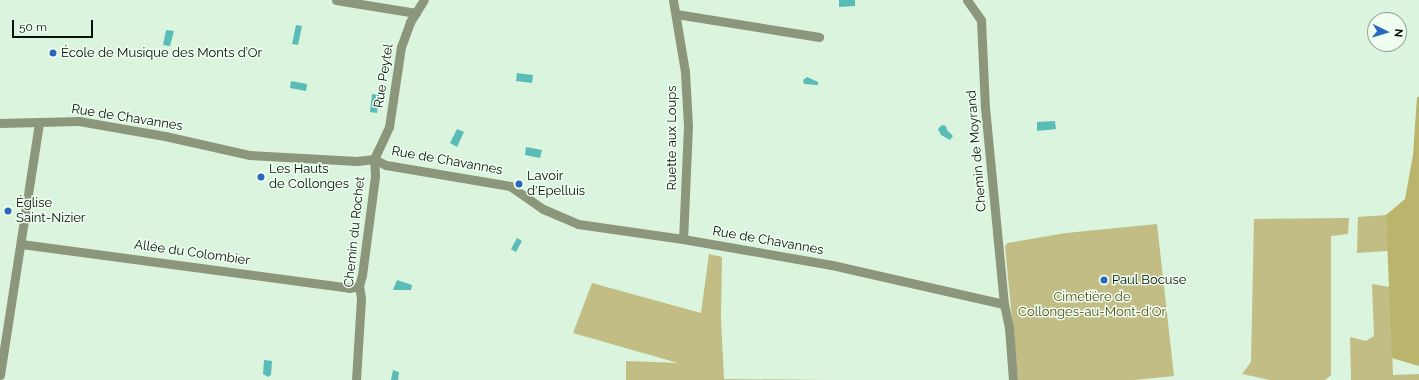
<!DOCTYPE html>
<html>
<head>
<meta charset="utf-8">
<style>
  body { margin:0 }
  #map { position:relative; width:1419px; height:380px; overflow:hidden; background:#dbf4dd; font-family:Raleway,sans-serif }
  div>[style] { position:absolute }
  .green>* { inset:0; background:#c1bd84 }
  .forest>* { inset:0; background:#bab46c }
  .water>* { inset:0; background:#59bcb7 }
  .minor>* { height:9px; margin:-4.5px; padding:0 4.5px; transform-origin:4.5px; border-radius:4.5px; background:#8b967a }
  .dots>* { width:11px; height:11px; translate:-50% -50%; box-sizing:border-box; border:2px solid #effef0; border-radius:50% }
  span { translate:-50% -50%; white-space:nowrap; text-align:center; line-height:1.15; -webkit-text-stroke:3px #effef0; paint-order:stroke }
  .poi-label { font-size:13px; color:#09110a }
  .left { translate:0 -50%; text-align:left }
  .street-label { font-size:13px; color:#09110a }
  .park-label { font-size:13px; color:#56511b }
  .north { position:absolute; left:1367px; top:12px; width:40px; height:40px; box-sizing:border-box; background:#effef0; border:1px solid #939f94; border-radius:50%; rotate:95deg; font-size:11px; font-weight:700; line-height:16px; text-align:center; color:#09110a }
  .north::after { content:''; display:block; margin:auto; width:14px; height:18px; background:#2869bb; clip-path:polygon(50% 0,100% 100%,50% 72%,0 100%) }
  .scale { position:absolute; left:12px; top:20px; width:81px; height:18px; box-sizing:border-box; border:2px solid #09110a; border-top:0; padding-left:5px; font-size:12px; line-height:14px; white-space:nowrap; color:#09110a; -webkit-text-stroke:3px #effef0; paint-order:stroke }
</style>
</head>
<body>
<div id="map">
  <div class="green">
    <div style="clip-path:polygon(1386px 215px,1388px 251px,1357px 253px,1358px 217px)"></div>
    <div style="clip-path:polygon(1349px 218px,1348px 234px,1331px 236px,1331px 375px,1325px 380px,1270px 380px,1242px 374px,1251px 362px,1254px 219px)"></div>
    <div style="clip-path:polygon(1157px 224px,1174px 376px,1134px 380px,1018px 380px,1005px 246px,1008px 243px,1066px 233px)"></div>
    <div style="clip-path:polygon(709px 254px,722px 257px,721px 318px,724px 379px,826px 380px,626px 380px,626px 361px,678px 363px,573px 333px,592px 283px,701px 313px)"></div>
    <div style="clip-path:polygon(1372px 284px,1390px 287px,1393px 375px,1419px 374px,1419px 380px,1351px 380px,1350px 337px,1366px 341px,1374px 336px)"></div>
  </div>
  <div class="forest">
    <div style="clip-path:polygon(1417px 97px,1419px 97px,1419px 366px,1392px 358px,1386px 215px,1405px 199px,1413px 155px)"></div>
  </div>
  <div class="water">
    <div style="clip-path:polygon(839px 0,855px 0,855px 6px,839px 7px)"></div>
    <div style="clip-path:polygon(296px 25px,302px 26px,298px 45px,292px 44px)"></div>
    <div style="clip-path:polygon(166px 30px,174px 31px,170px 46px,163px 45px)"></div>
    <div style="clip-path:polygon(517px 73px,533px 75px,532px 83px,516px 81px)"></div>
    <div style="clip-path:polygon(807px 77px,818px 82px,818px 85px,804px 84px,803px 80px)"></div>
    <div style="clip-path:polygon(291px 81px,307px 84px,306px 91px,290px 88px)"></div>
    <div style="clip-path:polygon(372px 94px,379px 95px,377px 113px,370px 112px)"></div>
    <div style="clip-path:polygon(1055px 121px,1056px 129px,1037px 131px,1037px 122px)"></div>
    <div style="clip-path:polygon(942px 125px,946px 126px,947px 130px,953px 136px,950px 140px,941px 135px,938px 129px)"></div>
    <div style="clip-path:polygon(457px 129px,464px 132px,457px 147px,450px 143px)"></div>
    <div style="clip-path:polygon(526px 147px,542px 150px,540px 158px,525px 155px)"></div>
    <div style="clip-path:polygon(517px 238px,522px 241px,516px 252px,511px 249px)"></div>
    <div style="clip-path:polygon(397px 280px,412px 285px,411px 290px,393px 290px)"></div>
    <div style="clip-path:polygon(264px 360px,272px 361px,271px 375px,268px 377px,263px 374px)"></div>
    <div style="clip-path:polygon(393px 370px,399px 372px,398px 380px,391px 380px)"></div>
  </div>
  <div class="minor">
    <div style="left:336px;top:0;width:81px;rotate:9.2deg"></div>
    <div style="left:673px;top:0;width:73px;rotate:80.5deg"></div>
    <div style="left:685px;top:72px;width:54px;rotate:86.8deg"></div>
    <div style="left:688px;top:126px;width:113px;rotate:92.5deg"></div>
    <div style="left:967px;top:0;width:24px;rotate:55deg"></div>
    <div style="left:981px;top:20px;width:87px;rotate:87.4deg"></div>
    <div style="left:985px;top:107px;width:198px;rotate:84.5deg"></div>
    <div style="left:1004px;top:304px;width:25px;rotate:78deg"></div>
    <div style="left:1009px;top:328px;width:52px;rotate:85.6deg"></div>
    <div style="left:676px;top:14px;width:145px;rotate:9.1deg"></div>
    <div style="left:0;top:123px;width:79px;rotate:-1.5deg"></div>
    <div style="left:79px;top:121px;width:87px;rotate:9.9deg"></div>
    <div style="left:165px;top:136px;width:86px;rotate:12.7deg"></div>
    <div style="left:249px;top:155px;width:108px;rotate:3.2deg"></div>
    <div style="left:357px;top:161px;width:17px;rotate:-7deg"></div>
    <div style="left:374px;top:159px;width:13px;rotate:27deg"></div>
    <div style="left:386px;top:165px;width:126px;rotate:9.6deg"></div>
    <div style="left:510px;top:186px;width:40px;rotate:34.9deg"></div>
    <div style="left:543px;top:209px;width:38px;rotate:23deg"></div>
    <div style="left:578px;top:224px;width:106px;rotate:8.1deg"></div>
    <div style="left:683px;top:239px;width:151px;rotate:9.9deg"></div>
    <div style="left:832px;top:265px;width:176px;rotate:12.8deg"></div>
    <div style="left:374px;top:159px;width:35px;rotate:-65deg"></div>
    <div style="left:389px;top:127px;width:81px;rotate:-81.5deg"></div>
    <div style="left:401px;top:47px;width:27px;rotate:-70deg"></div>
    <div style="left:410px;top:22px;width:26px;rotate:-58deg"></div>
    <div style="left:21px;top:244px;width:331px;rotate:7.6deg"></div>
    <div style="left:349px;top:288px;width:10px;rotate:-11deg"></div>
    <div style="left:0;top:375px;width:256px;rotate:-81.2deg"></div>
    <div style="left:356px;top:380px;width:82px;rotate:-86.5deg"></div>
    <div style="left:361px;top:298px;width:12px;rotate:-99deg"></div>
    <div style="left:359px;top:286px;width:11px;rotate:-75deg"></div>
    <div style="left:362px;top:275px;width:100px;rotate:-82.5deg"></div>
    <div style="left:375px;top:176px;width:17px;rotate:-93deg"></div>
  </div>
  <div class="dots">
    <div style="left:53px;top:53px;background:#2869bb"></div>
    <div style="left:261px;top:177px;background:#2869bb"></div>
    <div style="left:519px;top:184px;background:#2869bb"></div>
    <div style="left:8px;top:211px;background:#2869bb"></div>
    <div style="left:1104px;top:280px;background:#2869bb"></div>
  </div>
  <div class="poi-label">
    <span class="left" style="left:61px;top:53px">École de Musique des Monts d’Or</span>
    <span class="left" style="left:269px;top:177px">Les Hauts<br>de Collonges</span>
    <span class="left" style="left:527px;top:184px">Lavoir<br>d'Epelluis</span>
    <span class="left" style="left:16px;top:211px">Église<br>Saint-Nizier</span>
    <span class="left" style="left:1112px;top:280px">Paul Bocuse</span>
  </div>
  <div class="street-label">
    <span style="left:384px;top:76px;rotate:-81deg">Rue Peytel</span>
    <span style="left:127px;top:118px;rotate:9deg">Rue de Chavannes</span>
    <span style="left:672px;top:138px;rotate:-90deg">Ruette aux Loups</span>
    <span style="left:977px;top:151px;rotate:-95deg">Chemin de Moyrand</span>
    <span style="left:447px;top:161px;rotate:10deg">Rue de Chavannes</span>
    <span style="left:355px;top:232px;rotate:-84deg">Chemin du Rochet</span>
    <span style="left:768px;top:241px;rotate:10deg">Rue de Chavannes</span>
    <span style="left:192px;top:253px;rotate:8deg">Allée du Colombier</span>
  </div>
  <div class="park-label">
    <span style="left:1092px;top:305px">Cimetière de<br>Collonges-au-Mont-d'Or</span>
  </div>
  <div class="north">N</div>
  <div class="scale">50 m</div>
</div>
</body>
</html>
